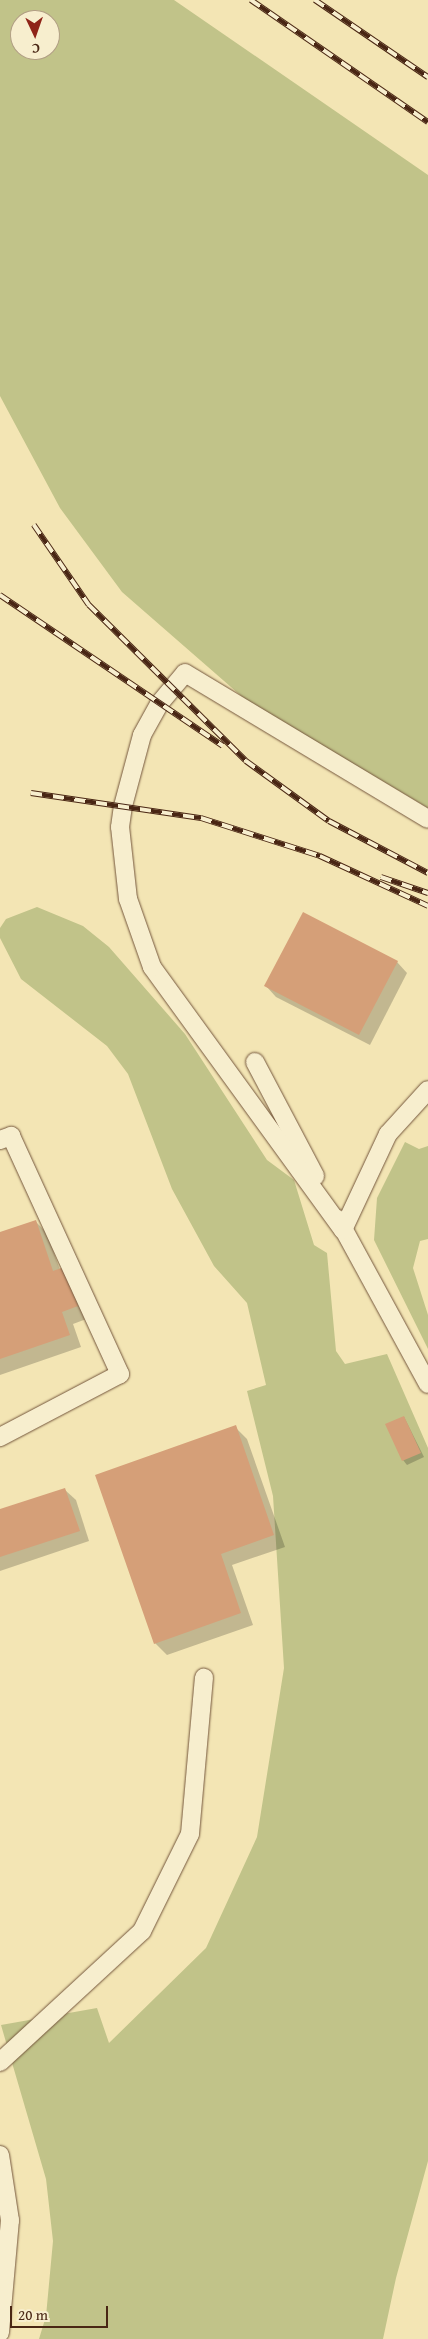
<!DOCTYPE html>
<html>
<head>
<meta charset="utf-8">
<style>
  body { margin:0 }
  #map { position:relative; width:428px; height:2339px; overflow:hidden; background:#f3e5b4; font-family:"Gentium Book Plus",serif }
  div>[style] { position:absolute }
  .green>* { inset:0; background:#c1c389 }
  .shadow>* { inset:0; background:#0003 }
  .building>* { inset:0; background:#d59f78 }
  .roads { filter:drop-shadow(0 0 1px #74563c) drop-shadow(0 0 1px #74563c) }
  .lane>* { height:18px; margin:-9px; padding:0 9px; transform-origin:9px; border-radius:9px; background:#f7eece }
  .rail>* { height:5.5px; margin-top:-2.75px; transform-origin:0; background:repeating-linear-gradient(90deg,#f7eece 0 11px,#492614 0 22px); box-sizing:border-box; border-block:1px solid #492614 }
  span { translate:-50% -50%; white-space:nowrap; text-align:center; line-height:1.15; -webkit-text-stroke:4.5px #f7eece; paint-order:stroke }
  .north { position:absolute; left:10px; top:10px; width:50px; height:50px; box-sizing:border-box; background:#f7eece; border:1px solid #b19e84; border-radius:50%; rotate:177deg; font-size:14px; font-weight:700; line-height:20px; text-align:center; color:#492614 }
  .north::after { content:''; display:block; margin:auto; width:18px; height:22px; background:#8f2418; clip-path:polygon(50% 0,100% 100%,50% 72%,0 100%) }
  .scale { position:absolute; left:10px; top:2306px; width:98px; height:22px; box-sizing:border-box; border:2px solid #492614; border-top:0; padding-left:6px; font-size:15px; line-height:18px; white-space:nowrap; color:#492614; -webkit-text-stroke:4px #f7eece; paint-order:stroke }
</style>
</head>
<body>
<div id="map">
  <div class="green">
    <div style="clip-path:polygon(evenodd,0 0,174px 0,428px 175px,428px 808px,247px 701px,122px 592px,60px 508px,0 396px,0 0,20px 20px,50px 20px,50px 50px,20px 50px,20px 20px)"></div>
    <div style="clip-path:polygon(37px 907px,83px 926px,109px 947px,185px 1034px,267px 1160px,294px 1180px,314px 1245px,327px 1253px,336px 1351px,345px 1364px,387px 1354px,428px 1448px,428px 2161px,396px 2278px,383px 2339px,39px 2339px,46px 2316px,53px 2241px,46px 2179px,1px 2025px,97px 2008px,109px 2043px,206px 1948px,257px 1837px,284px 1668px,273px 1496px,247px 1391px,266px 1385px,247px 1303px,214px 1266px,172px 1189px,128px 1074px,107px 1046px,21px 979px,0 938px,0 928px,6px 919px)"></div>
    <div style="clip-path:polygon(405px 1142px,419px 1149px,428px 1146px,428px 1239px,420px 1241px,413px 1268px,428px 1315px,428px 1349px,374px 1240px,377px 1198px)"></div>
  </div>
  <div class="shadow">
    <div style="clip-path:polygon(397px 962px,407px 973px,370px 1045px,276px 997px,266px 986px)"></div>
    <div style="clip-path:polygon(35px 1221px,47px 1233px,60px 1270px,89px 1318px,73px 1324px,81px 1347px,0 1375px,0 1234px)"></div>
    <div style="clip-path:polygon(404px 1417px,424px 1457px,407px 1465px,403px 1460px)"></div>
    <div style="clip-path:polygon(235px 1427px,247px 1439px,285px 1547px,232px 1565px,253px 1625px,167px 1655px,155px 1643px)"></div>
    <div style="clip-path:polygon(65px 1490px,76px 1500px,89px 1541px,0 1571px,0 1510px)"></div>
  </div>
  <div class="building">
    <div style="clip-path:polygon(303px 912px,398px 961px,359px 1035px,264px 986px)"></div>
    <div style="clip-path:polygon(36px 1220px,53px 1271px,64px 1267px,78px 1306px,62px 1312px,70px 1335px,0 1359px,0 1232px)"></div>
    <div style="clip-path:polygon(404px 1416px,421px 1453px,402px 1461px,385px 1424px)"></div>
    <div style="clip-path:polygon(236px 1425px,274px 1535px,221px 1554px,241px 1613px,154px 1644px,95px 1475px)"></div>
    <div style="clip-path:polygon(65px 1488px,80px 1531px,0 1557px,0 1509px)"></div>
  </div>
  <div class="roads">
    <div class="lane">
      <div style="left:255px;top:1062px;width:129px;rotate:62.2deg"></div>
      <div style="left:0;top:1140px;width:12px;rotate:-20deg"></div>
      <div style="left:11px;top:1136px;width:262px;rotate:65.4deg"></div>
      <div style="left:120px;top:1374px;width:136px;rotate:152.3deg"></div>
      <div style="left:338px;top:1219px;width:188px;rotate:61.4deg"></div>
      <div style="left:343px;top:1230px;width:325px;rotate:-126deg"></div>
      <div style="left:152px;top:967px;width:72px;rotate:-109.4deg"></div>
      <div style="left:128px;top:899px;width:72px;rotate:-96.3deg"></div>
      <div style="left:120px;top:827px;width:21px;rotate:-82deg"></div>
      <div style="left:123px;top:806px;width:73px;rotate:-75deg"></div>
      <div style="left:142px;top:735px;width:35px;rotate:-61deg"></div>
      <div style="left:159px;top:704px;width:40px;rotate:-50deg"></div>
      <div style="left:185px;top:673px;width:283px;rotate:31deg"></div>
      <div style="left:343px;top:1230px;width:106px;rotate:-64.9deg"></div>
      <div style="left:388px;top:1134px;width:59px;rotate:-47.7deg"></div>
      <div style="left:0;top:2062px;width:193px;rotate:-42.7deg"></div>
      <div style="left:142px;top:1931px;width:108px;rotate:-63.7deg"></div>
      <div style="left:190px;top:1834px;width:157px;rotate:-84.9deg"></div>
      <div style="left:0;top:2155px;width:66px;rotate:81.3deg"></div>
      <div style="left:10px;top:2220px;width:113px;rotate:95.1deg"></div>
    </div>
  </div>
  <div class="rail">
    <div style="left:251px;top:0;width:215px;rotate:34.6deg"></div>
    <div style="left:315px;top:0;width:137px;rotate:34.3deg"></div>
    <div style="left:34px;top:525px;width:97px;rotate:55.5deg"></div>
    <div style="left:89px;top:605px;width:221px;rotate:44.8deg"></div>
    <div style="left:246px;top:761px;width:102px;rotate:35.9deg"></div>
    <div style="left:329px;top:821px;width:112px;rotate:27.7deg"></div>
    <div style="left:0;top:595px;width:269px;rotate:34.1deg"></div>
    <div style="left:31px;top:793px;width:172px;rotate:8.4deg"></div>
    <div style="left:201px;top:818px;width:125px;rotate:17.7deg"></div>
    <div style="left:320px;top:856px;width:119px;rotate:24.8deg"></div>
    <div style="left:381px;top:877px;width:50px;rotate:18.8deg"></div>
  </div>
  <div class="north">С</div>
  <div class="scale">20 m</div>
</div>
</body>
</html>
